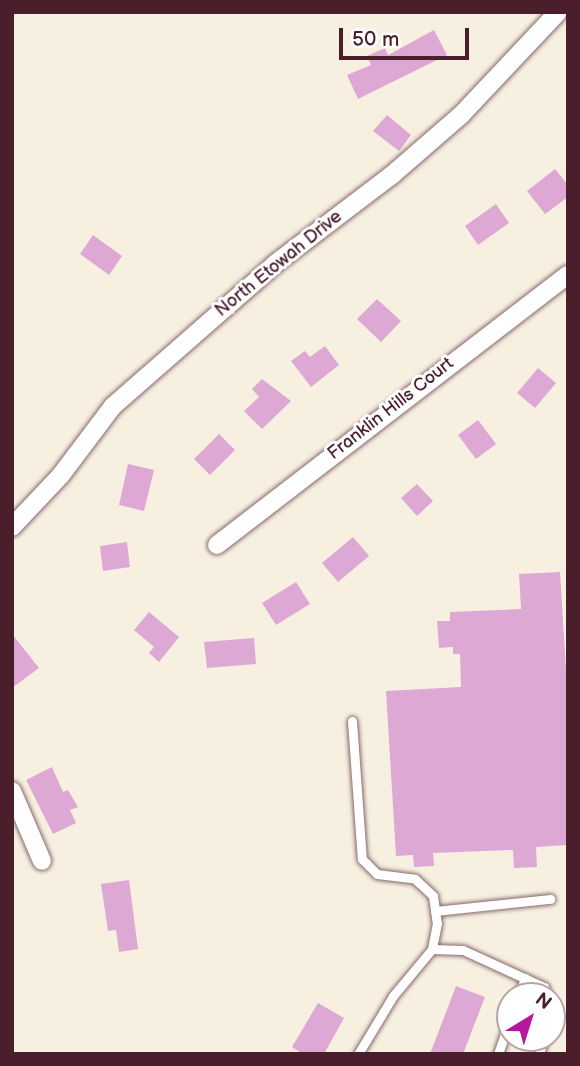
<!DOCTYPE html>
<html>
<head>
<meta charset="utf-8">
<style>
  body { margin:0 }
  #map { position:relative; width:580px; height:1066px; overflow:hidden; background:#f7f0e1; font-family:"Balsamiq Sans",sans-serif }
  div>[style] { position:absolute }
  .building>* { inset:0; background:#dea8d4 }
  .roads { filter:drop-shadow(0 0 2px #87686b) drop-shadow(0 0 2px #87686b) }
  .service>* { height:9px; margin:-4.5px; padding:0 4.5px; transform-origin:4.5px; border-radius:4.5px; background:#fff }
  .minor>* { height:18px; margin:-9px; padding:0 9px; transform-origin:9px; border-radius:9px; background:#fff }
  span { translate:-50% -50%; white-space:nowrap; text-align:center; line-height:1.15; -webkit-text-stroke:6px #fff; paint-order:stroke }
  .street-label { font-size:18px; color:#4a1f2b }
  .frame { position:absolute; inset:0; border:14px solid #4a1f2b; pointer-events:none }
  .north { position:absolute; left:496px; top:982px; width:70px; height:70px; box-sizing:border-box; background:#fff; border:2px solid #b7a5aa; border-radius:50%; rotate:38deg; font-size:19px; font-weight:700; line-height:28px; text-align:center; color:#4a1f2b }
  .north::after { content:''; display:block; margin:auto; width:24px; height:32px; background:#b5179e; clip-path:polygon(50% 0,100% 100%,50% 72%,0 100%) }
  .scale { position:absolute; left:339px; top:28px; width:130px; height:32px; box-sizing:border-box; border:4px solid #4a1f2b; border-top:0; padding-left:9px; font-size:21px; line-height:24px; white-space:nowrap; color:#4a1f2b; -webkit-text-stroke:5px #fff; paint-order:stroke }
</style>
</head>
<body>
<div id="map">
  <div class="building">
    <div style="clip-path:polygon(434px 30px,447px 55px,358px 99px,347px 75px,371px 65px,367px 56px,385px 48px,388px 55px)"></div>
    <div style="clip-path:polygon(387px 115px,411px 135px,399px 151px,373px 131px)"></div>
    <div style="clip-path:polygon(555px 169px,568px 185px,568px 197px,545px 214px,527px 191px)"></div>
    <div style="clip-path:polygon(496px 204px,509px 223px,478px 245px,465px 226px)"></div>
    <div style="clip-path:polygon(93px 235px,122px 256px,109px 275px,80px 254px)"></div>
    <div style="clip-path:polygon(377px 299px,401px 321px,381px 342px,357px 319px)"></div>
    <div style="clip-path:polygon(325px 346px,339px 365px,311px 387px,291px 361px,305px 351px,310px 357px)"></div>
    <div style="clip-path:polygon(538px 368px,556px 383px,535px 408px,517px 393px)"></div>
    <div style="clip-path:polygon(262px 379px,291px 401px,262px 429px,244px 411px,259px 397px,252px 389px)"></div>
    <div style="clip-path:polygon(478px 420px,496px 444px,476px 459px,458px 435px)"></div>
    <div style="clip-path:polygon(219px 434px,235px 450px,210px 475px,194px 459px)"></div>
    <div style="clip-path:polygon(128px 464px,154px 470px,144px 511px,119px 505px)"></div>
    <div style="clip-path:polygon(417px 484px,433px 501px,417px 516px,401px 498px)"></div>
    <div style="clip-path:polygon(353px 537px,369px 556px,338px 582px,322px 563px)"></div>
    <div style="clip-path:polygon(127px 542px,130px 567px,103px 571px,100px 546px)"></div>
    <div style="clip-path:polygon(560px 572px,568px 702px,568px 845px,536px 847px,537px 867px,514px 868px,513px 850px,433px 853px,434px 866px,414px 867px,413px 855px,396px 856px,386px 691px,461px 687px,460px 654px,453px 654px,453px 647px,439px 648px,437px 621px,450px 621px,450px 612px,521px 609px,519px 574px)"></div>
    <div style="clip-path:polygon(296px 582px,310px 604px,276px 625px,262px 603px)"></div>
    <div style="clip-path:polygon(149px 612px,179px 637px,159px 662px,149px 653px,154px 647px,134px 630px)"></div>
    <div style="clip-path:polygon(12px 634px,39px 668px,12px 688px)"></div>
    <div style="clip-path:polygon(254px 638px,256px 664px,207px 668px,204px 642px)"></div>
    <div style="clip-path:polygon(52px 767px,63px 792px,68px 790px,78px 807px,70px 810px,76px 823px,53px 834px,26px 780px)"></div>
    <div style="clip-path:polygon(129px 880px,138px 949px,119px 952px,116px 930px,108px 931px,101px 884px)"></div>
    <div style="clip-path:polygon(456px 986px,485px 997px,463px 1054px,430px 1054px)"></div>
    <div style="clip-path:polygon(318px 1003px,344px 1018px,324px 1054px,303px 1054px,292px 1047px)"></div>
  </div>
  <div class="roads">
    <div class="service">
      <div style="left:352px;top:721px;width:138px;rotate:85.9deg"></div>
      <div style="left:362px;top:859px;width:21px;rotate:45deg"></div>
      <div style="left:377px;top:874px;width:38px;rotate:7deg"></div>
      <div style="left:415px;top:879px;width:25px;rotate:43deg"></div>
      <div style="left:433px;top:896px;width:27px;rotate:82deg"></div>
      <div style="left:437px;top:923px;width:26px;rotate:101deg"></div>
      <div style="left:432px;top:949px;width:61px;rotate:129.7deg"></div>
      <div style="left:393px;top:996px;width:68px;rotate:121.1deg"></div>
      <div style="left:435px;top:911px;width:116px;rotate:-6deg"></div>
      <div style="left:432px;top:949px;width:31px;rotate:2deg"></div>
      <div style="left:463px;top:950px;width:89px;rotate:24.6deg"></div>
      <div style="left:544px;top:987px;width:9px;rotate:72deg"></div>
      <div style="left:519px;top:996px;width:19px;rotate:-72deg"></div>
      <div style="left:498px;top:1054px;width:36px;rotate:-71deg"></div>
      <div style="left:539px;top:1054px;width:17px;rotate:-73deg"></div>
    </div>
    <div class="minor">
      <div style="left:12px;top:527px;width:71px;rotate:-46.7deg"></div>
      <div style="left:61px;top:475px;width:86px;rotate:-53deg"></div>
      <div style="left:113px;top:406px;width:215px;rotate:-41.2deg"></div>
      <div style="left:275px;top:264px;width:147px;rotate:-37.3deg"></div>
      <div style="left:392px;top:175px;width:91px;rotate:-41deg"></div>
      <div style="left:461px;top:115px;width:141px;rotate:-46.7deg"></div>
      <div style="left:217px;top:545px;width:443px;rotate:-37.6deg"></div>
      <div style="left:12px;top:791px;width:76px;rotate:66.8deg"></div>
    </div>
  </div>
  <div class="street-label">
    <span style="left:279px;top:264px;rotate:-39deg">North Etowah Drive</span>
    <span style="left:391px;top:409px;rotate:-38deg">Franklin Hills Court</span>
  </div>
  <div class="frame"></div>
  <div class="north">N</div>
  <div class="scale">50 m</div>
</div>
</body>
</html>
